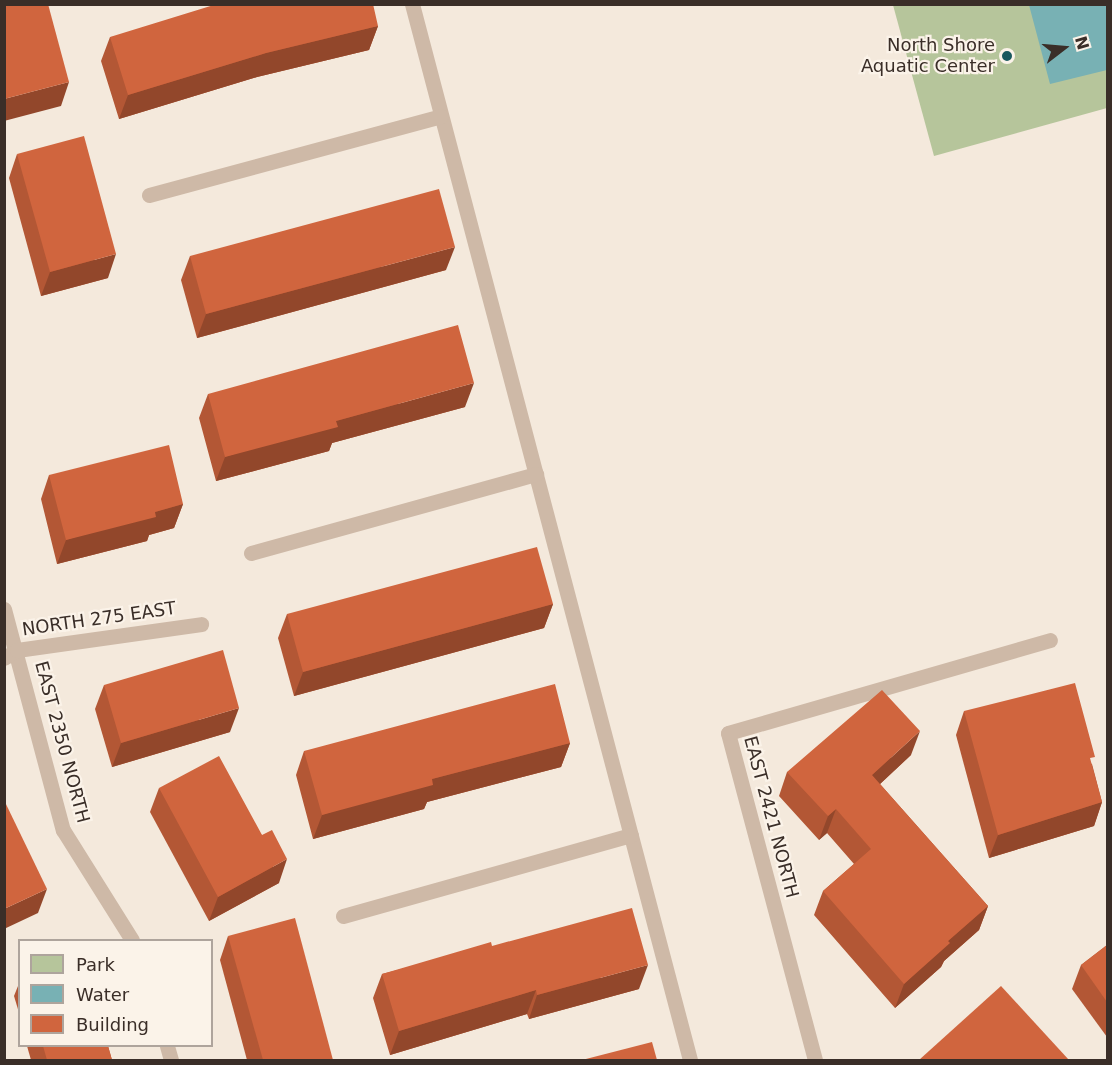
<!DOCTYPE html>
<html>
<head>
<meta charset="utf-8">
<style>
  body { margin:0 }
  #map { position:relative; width:1112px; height:1065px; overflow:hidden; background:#f4e9dc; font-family:"DejaVu Sans",sans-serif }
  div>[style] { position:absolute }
  .green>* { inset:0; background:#b6c59b }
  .water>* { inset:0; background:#78b1b4 }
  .lane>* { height:15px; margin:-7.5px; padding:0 7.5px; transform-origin:7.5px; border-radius:7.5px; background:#ceb9a7 }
  .wall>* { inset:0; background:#b35735 }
  .shaded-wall>* { inset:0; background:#92472b }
  .building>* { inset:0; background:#d0653e }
  .dots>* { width:16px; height:16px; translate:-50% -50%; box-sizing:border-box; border:3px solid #fbf3e9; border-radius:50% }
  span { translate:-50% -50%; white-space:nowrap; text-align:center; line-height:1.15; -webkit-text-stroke:4.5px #fbf3e9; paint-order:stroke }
  .poi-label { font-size:18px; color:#3a2e28 }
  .right { translate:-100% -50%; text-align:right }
  .street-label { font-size:18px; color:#3a2e28 }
  .frame { position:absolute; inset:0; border:6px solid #3a2e28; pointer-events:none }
  .legend { position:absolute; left:18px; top:939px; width:195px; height:108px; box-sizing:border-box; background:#fbf3e9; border:2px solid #aea49c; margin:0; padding:8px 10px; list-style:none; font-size:18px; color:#3a2e28 }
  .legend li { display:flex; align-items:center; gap:12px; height:30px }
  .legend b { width:30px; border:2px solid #aea49c }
  .north { position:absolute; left:1034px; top:18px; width:60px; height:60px; -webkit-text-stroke:4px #fbf3e9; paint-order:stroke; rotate:74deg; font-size:16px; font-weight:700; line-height:24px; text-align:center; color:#3a2e28 }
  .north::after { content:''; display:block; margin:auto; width:21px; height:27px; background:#3a2e28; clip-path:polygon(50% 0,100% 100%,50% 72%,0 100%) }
</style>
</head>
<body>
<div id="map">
  <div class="green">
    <div style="clip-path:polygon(893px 5px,1107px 5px,1107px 108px,934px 156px)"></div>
  </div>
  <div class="water">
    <div style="clip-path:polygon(1029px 5px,1107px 5px,1107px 70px,1050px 84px)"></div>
  </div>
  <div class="lane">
    <div style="left:412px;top:4px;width:1092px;rotate:75.25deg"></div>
    <div style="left:149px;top:195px;width:302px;rotate:-15.1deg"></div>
    <div style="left:251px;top:553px;width:296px;rotate:-15.5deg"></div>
    <div style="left:4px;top:609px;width:229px;rotate:75.1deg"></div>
    <div style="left:63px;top:830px;width:130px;rotate:57.9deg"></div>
    <div style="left:4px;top:658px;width:15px;rotate:-32deg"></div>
    <div style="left:17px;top:650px;width:186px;rotate:-8deg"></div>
    <div style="left:343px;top:916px;width:299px;rotate:-15.7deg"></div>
    <div style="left:167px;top:1046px;width:15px;rotate:74deg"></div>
    <div style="left:815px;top:1060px;width:338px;rotate:-104.9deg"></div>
    <div style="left:728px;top:733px;width:335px;rotate:-16.1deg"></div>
  </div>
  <div class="wall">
    <div style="clip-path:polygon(378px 26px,369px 50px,257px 77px,119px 119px,101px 61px,110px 37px)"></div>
    <div style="clip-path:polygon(17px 154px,108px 278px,41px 296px,9px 178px)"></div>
    <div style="clip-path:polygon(190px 256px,446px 270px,197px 338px,181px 280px)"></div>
    <div style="clip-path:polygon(208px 394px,465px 407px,332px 443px,329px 451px,216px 481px,199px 418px)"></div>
    <div style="clip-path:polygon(49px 475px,183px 504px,174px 528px,149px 535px,147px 541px,57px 564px,41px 499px)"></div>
    <div style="clip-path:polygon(553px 604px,544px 628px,294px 696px,278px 638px,287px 614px)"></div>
    <div style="clip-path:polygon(104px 685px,230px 732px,112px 767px,95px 709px)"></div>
    <div style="clip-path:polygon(964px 711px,1092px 764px,1102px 802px,1094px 826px,989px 858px,956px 735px)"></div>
    <div style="clip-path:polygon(570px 743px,561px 767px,427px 802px,424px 809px,313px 839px,296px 775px,304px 751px)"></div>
    <div style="clip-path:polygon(911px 755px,880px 784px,988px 906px,979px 930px,944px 961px,941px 967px,895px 1008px,814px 915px,823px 891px,854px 864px,827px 833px,819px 840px,779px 796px,787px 772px)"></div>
    <div style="clip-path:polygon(159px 788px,262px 835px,279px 883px,209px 921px,150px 812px)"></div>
    <div style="clip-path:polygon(228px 936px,333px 1060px,247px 1060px,220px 960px)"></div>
    <div style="clip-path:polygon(1107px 945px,1107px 1037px,1072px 989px,1081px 965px)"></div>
    <div style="clip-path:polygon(492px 946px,639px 989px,529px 1019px,527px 1014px,390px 1055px,373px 998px,382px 974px)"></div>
    <div style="clip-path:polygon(20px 981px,20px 1016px,14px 996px)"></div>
    <div style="clip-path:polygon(27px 1046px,108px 1046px,112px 1060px,31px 1060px)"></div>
  </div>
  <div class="shaded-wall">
    <div style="clip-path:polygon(378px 26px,369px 50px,257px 77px,119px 119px,128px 95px,266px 53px)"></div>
    <div style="clip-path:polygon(69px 82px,61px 106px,4px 121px,4px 99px)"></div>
    <div style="clip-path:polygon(455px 247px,446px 270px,197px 338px,206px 314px)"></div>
    <div style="clip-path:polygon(116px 254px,108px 278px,41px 296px,50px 272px)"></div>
    <div style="clip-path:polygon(474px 383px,465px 407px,332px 443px,329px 451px,216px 481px,225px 457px,336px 421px)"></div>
    <div style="clip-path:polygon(183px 504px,174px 528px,149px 535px,147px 541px,57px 564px,66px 540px,155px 512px)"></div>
    <div style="clip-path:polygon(553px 604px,544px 628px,294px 696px,303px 672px)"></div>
    <div style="clip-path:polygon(239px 708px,230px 732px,112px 767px,121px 743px)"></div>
    <div style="clip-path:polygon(920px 731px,911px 755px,864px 799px,872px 775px)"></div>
    <div style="clip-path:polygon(570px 743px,561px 767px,427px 802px,424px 809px,313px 839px,322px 815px,432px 779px)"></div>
    <div style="clip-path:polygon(1102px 802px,1094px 826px,989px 858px,998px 835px)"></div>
    <div style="clip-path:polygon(836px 809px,827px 833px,819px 840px,828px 816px)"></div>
    <div style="clip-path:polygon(287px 859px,279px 883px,209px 921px,218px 897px)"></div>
    <div style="clip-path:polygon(47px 889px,38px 913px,4px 929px,4px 909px)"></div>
    <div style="clip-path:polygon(988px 906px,979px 930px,944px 961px,941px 967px,895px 1008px,904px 984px,948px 941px)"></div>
    <div style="clip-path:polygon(648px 965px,639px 989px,529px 1019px,537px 995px)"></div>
    <div style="clip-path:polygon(536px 990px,527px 1014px,390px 1055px,399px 1031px)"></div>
  </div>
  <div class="building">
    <div style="clip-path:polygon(4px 4px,48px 4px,69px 82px,4px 99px)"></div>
    <div style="clip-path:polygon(217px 4px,373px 4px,378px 26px,266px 53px,128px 95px,110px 37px)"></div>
    <div style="clip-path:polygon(84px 136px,116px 254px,50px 272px,17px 154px)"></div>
    <div style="clip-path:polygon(439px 189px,455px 247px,206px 314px,190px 256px)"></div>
    <div style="clip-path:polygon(458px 325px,474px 383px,336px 421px,338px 427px,225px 457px,208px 394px)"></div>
    <div style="clip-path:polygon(169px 445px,183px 504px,155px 512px,156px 517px,66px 540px,49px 475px)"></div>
    <div style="clip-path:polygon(537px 547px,553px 604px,303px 672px,287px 614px)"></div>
    <div style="clip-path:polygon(223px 650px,239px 708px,121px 743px,104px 685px)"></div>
    <div style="clip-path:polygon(1075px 683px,1095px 757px,1090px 758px,1102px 802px,998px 835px,964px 711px)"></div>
    <div style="clip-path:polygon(555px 684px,570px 743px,432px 779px,433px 785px,322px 815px,304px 751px)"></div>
    <div style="clip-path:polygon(882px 690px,920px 731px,872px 775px,988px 906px,948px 941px,950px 943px,904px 984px,823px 891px,871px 849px,836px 809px,828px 816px,787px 772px)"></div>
    <div style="clip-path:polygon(219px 756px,262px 835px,272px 830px,287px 859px,218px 897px,159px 788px)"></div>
    <div style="clip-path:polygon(4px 800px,47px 889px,4px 909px)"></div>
    <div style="clip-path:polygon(632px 908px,648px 965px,537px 995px,536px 990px,399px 1031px,382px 974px,491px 942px,492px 946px)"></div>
    <div style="clip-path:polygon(295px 918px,333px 1060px,263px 1060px,228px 936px)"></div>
    <div style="clip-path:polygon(1107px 945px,1107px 1002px,1081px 965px)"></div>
    <div style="clip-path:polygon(1001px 986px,1069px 1060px,919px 1060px)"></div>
    <div style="clip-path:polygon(652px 1042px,657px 1060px,582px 1060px)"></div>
    <div style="clip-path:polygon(43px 1046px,108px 1046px,112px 1060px,47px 1060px)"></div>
  </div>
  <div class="dots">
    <div style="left:1007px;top:56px;background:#19595f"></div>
  </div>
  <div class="poi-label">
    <span class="right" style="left:995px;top:56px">North Shore<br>Aquatic Center</span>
  </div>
  <div class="street-label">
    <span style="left:99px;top:619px;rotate:-8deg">NORTH 275 EAST</span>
    <span style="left:62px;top:742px;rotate:75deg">EAST 2350 NORTH</span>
    <span style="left:771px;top:817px;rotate:75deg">EAST 2421 NORTH</span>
  </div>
  <div class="frame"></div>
  <ul class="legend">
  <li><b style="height:16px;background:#b6c59b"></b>Park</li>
  <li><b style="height:16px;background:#78b1b4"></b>Water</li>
  <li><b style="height:16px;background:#d0653e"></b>Building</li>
  </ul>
  <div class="north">N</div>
</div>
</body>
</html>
